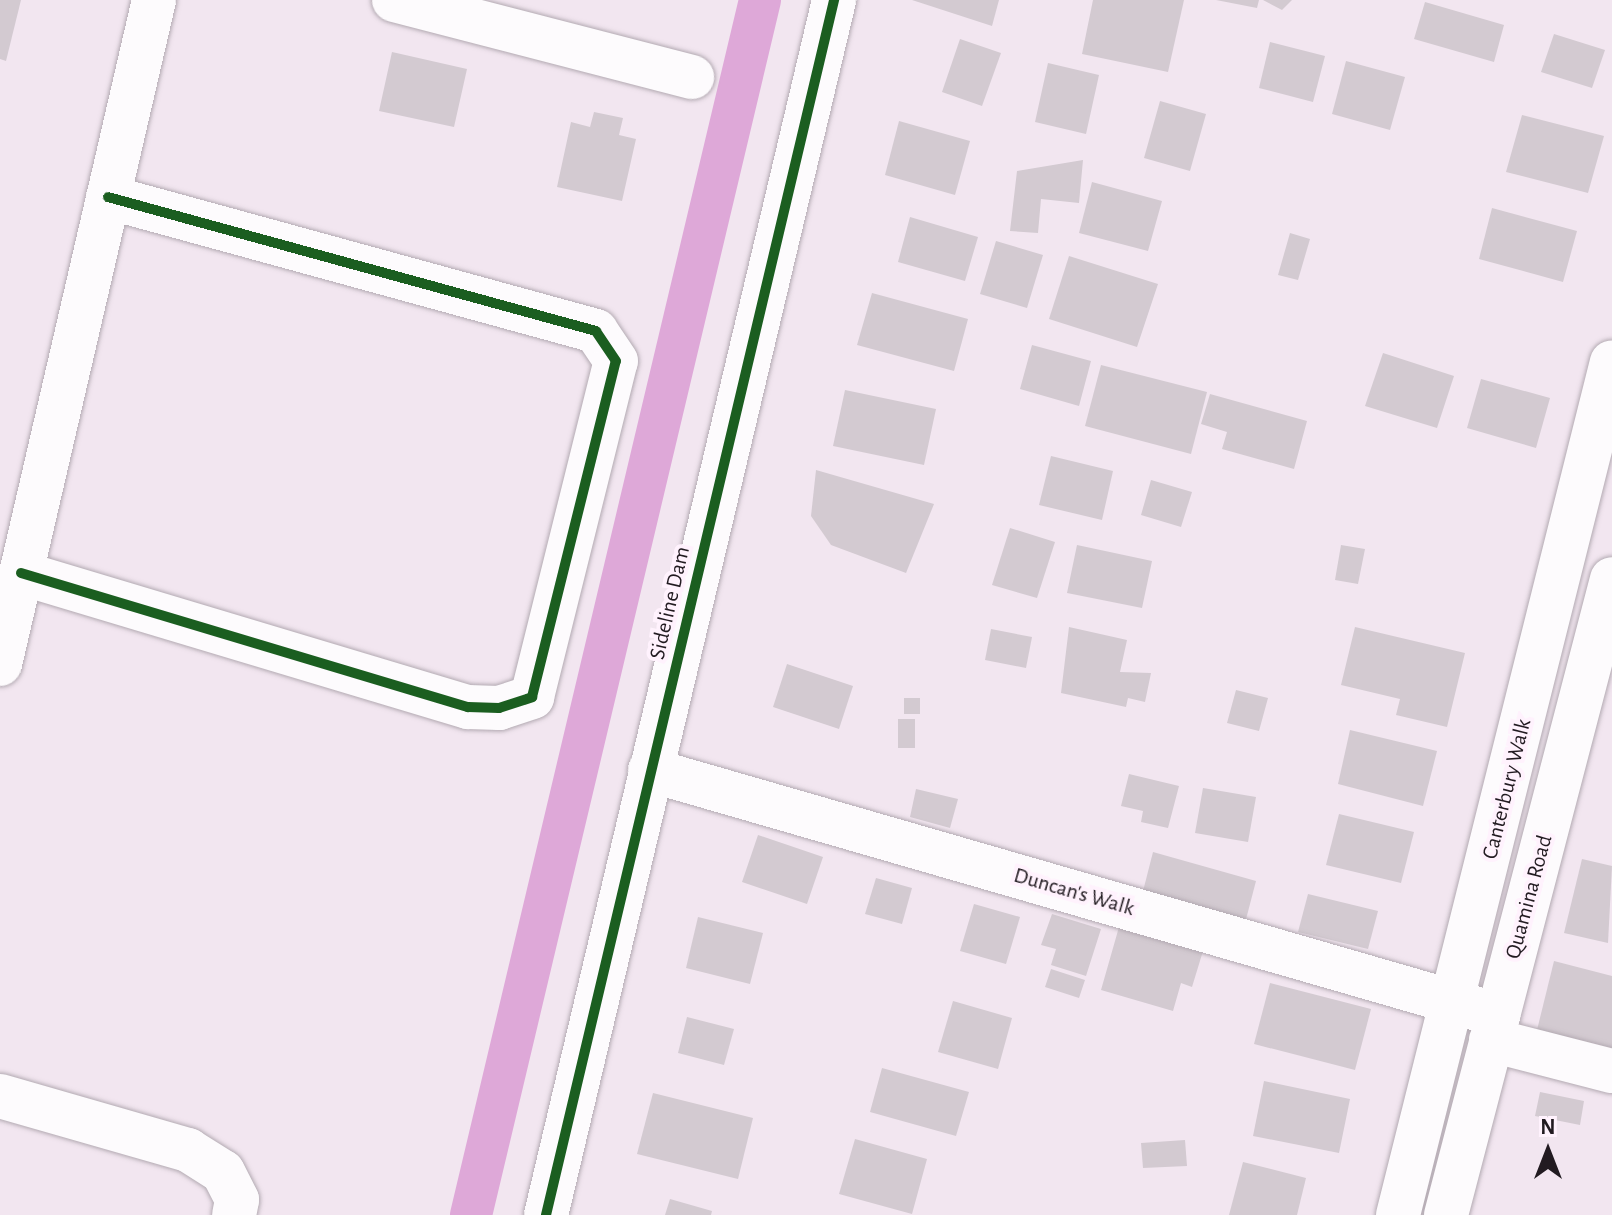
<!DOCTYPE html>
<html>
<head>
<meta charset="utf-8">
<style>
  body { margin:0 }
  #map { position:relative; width:1612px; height:1215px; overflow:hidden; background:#f2e6f0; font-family:"Alegreya Sans",sans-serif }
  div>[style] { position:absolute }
  .canal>* { height:42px; margin:-21px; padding:0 21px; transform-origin:21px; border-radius:21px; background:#dea8d8 }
  .building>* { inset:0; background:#d3cad1 }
  .roads { filter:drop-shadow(0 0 2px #b3aab2) drop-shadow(0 0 2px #b3aab2) }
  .minor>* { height:44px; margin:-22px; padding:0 22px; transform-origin:22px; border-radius:22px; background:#fdfbfd }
  .cycleway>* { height:10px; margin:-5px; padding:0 5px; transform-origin:5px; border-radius:5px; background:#1b5e20 }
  span { translate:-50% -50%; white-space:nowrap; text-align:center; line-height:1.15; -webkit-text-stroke:8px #fff2fd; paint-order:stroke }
  .street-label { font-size:22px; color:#221b21 }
  .north { position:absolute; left:1508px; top:1111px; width:80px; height:80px; -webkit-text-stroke:6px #fff2fd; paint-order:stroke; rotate:0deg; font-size:22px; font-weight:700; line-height:32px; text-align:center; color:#221b21 }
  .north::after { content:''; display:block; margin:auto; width:28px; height:36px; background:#221b21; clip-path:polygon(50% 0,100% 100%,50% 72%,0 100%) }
</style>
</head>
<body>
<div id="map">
  <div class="canal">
    <div style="left:471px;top:1215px;width:1249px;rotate:-76.62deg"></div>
  </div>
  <div class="building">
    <div style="clip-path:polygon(0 0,21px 0,6px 61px,0 59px)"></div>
    <div style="clip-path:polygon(912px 0,999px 0,992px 26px)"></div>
    <div style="clip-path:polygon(1093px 0,1184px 0,1168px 72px,1082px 54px)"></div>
    <div style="clip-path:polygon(1216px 0,1259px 0,1257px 8px)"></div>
    <div style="clip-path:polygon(1263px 0,1292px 0,1282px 10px)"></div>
    <div style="clip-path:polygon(1425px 2px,1504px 25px,1494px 62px,1414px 39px)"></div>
    <div style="clip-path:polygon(1554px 34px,1605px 50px,1592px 88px,1541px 72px)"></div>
    <div style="clip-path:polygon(960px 39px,1001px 53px,982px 106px,942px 92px)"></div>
    <div style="clip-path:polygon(1270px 42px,1325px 56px,1313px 102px,1259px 88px)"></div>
    <div style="clip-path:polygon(392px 52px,467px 69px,454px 127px,379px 111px)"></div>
    <div style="clip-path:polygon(1346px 61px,1405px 77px,1390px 130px,1332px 114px)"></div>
    <div style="clip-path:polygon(1048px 63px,1099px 75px,1086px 134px,1035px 122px)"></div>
    <div style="clip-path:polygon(1160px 101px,1206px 114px,1190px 171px,1144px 158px)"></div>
    <div style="clip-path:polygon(594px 112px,623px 118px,619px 135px,636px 139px,622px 201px,557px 187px,571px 122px,590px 127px)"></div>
    <div style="clip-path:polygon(1522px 115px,1604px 136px,1588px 193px,1506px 172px)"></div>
    <div style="clip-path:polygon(899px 121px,970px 141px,955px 195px,885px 175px)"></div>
    <div style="clip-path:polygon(1083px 160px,1079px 203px,1041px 199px,1038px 233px,1010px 231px,1017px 171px)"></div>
    <div style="clip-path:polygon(1092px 182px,1162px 201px,1148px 251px,1079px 233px)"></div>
    <div style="clip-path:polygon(1492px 208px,1577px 231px,1563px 282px,1479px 259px)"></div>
    <div style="clip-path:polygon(910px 217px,978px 237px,965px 281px,898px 262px)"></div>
    <div style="clip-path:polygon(1290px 233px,1310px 239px,1298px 280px,1278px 275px)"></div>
    <div style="clip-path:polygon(996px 241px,1043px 255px,1027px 308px,980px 294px)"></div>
    <div style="clip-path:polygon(1069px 256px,1158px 284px,1137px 347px,1049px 319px)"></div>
    <div style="clip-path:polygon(872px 293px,968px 319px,954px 371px,857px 345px)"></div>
    <div style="clip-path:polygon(1032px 345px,1091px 361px,1079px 406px,1020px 389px)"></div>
    <div style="clip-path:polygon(1383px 353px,1454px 376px,1437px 428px,1365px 406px)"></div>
    <div style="clip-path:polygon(1101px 365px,1207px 392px,1191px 454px,1085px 426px)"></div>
    <div style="clip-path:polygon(1481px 379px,1550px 398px,1536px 448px,1467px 428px)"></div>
    <div style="clip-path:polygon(845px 390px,936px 409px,924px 465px,833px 446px)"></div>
    <div style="clip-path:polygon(1210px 394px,1307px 421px,1294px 469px,1222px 449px,1227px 432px,1201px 424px)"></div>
    <div style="clip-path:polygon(1051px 456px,1113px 471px,1102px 520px,1039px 505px)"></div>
    <div style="clip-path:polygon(816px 470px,934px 504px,906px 573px,831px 545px,811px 516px)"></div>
    <div style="clip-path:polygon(1151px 480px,1192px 492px,1181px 527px,1141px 515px)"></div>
    <div style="clip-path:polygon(1010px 528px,1055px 542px,1037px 598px,992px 585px)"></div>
    <div style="clip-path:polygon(1077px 545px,1152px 561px,1142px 608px,1067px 593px)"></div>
    <div style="clip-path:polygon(1341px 545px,1365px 549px,1358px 584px,1335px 580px)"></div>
    <div style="clip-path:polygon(1069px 627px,1127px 640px,1120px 672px,1151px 673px,1145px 702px,1128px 698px,1126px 707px,1061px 693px)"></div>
    <div style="clip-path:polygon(1355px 627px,1465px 653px,1447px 727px,1396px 715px,1400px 699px,1341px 685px)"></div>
    <div style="clip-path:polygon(991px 629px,1032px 637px,1026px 668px,985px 660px)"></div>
    <div style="clip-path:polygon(787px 664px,853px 686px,839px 729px,773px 707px)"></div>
    <div style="clip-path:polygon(1236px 690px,1268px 698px,1259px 731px,1227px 723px)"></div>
    <div style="clip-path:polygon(904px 698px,920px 698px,920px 714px,904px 714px)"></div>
    <div style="clip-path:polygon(898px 719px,915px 719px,915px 748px,898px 748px)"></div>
    <div style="clip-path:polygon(1350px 730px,1437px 751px,1423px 806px,1338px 784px)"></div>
    <div style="clip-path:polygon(1129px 774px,1179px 786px,1168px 828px,1141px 822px,1143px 811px,1121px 806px)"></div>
    <div style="clip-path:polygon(1203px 788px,1256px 797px,1248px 842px,1195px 833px)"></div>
    <div style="clip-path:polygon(916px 789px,958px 799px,950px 828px,910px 817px)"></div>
    <div style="clip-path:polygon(1339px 814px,1414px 832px,1401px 883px,1326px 865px)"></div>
    <div style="clip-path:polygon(758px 835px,823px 857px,807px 904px,742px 882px)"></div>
    <div style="clip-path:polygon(1153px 852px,1256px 881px,1244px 927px,1141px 899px)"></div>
    <div style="clip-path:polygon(1582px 859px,1612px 866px,1608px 943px,1564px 933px)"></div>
    <div style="clip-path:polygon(876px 878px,912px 888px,902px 924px,865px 914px)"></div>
    <div style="clip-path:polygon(1308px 894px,1378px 911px,1368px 949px,1298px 932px)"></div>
    <div style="clip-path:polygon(974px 904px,1020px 917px,1006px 964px,960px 951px)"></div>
    <div style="clip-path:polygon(1052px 914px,1101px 929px,1086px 976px,1051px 965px,1056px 949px,1041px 945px)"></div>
    <div style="clip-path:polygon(698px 917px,763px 933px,750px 984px,686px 968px)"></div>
    <div style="clip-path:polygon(1119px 927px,1203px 951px,1192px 987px,1181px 983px,1173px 1011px,1101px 990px)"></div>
    <div style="clip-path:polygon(1554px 961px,1612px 976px,1612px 1048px,1537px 1030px)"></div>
    <div style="clip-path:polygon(1051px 969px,1085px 980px,1079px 998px,1045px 987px)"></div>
    <div style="clip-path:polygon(1270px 983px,1371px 1009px,1355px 1070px,1254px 1044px)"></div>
    <div style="clip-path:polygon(953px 1001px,1012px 1018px,998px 1069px,938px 1052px)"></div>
    <div style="clip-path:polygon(687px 1017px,734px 1029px,724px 1065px,678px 1053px)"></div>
    <div style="clip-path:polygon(882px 1068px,969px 1092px,956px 1136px,870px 1112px)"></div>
    <div style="clip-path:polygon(1264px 1081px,1350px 1099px,1339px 1153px,1253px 1136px)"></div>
    <div style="clip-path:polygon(1540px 1092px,1584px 1101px,1580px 1125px,1535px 1116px)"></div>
    <div style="clip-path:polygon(653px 1093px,753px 1118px,738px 1179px,637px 1154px)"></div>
    <div style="clip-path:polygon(855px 1139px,927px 1159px,912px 1214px,839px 1194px)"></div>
    <div style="clip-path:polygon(1185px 1140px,1187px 1166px,1143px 1168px,1141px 1143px)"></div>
    <div style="clip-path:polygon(1243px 1162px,1306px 1178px,1297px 1215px,1229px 1215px)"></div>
    <div style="clip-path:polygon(670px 1199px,712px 1211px,711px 1215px,665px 1215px)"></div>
  </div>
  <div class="roads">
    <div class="minor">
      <div style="left:394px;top:0;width:308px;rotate:14.5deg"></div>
      <div style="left:21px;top:573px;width:467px;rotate:16.7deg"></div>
      <div style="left:468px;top:707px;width:31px;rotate:2deg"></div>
      <div style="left:499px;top:708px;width:35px;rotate:-18deg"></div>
      <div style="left:532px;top:697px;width:346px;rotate:-76deg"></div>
      <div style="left:616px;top:361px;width:36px;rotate:-124deg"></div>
      <div style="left:596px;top:331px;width:506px;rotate:-164.65deg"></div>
      <div style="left:0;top:664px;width:682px;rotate:-76.94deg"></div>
      <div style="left:650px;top:770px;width:883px;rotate:16.11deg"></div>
      <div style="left:1491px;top:1040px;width:125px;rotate:14.4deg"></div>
      <div style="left:0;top:1096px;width:196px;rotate:16deg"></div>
      <div style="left:188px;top:1150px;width:41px;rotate:32.2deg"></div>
      <div style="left:223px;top:1172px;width:31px;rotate:63deg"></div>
      <div style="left:237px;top:1200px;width:15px;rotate:101deg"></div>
      <div style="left:546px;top:1215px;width:1249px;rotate:-76.66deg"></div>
      <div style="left:1398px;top:1215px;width:879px;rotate:-75.92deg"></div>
      <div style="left:1446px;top:1215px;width:657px;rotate:-75.37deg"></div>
    </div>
  </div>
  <div class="cycleway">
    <div style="left:21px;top:573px;width:467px;rotate:16.7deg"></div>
    <div style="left:468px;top:707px;width:31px;rotate:2deg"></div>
    <div style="left:499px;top:708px;width:35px;rotate:-18deg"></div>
    <div style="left:532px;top:697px;width:346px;rotate:-76deg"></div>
    <div style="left:616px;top:361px;width:36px;rotate:-124deg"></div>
    <div style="left:596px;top:331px;width:506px;rotate:-164.65deg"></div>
    <div style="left:546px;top:1215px;width:1249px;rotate:-76.66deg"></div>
  </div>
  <div class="street-label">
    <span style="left:670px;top:603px;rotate:-77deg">Sideline Dam</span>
    <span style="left:1507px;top:789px;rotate:-76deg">Canterbury Walk</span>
    <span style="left:1074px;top:892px;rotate:16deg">Duncan's Walk</span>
    <span style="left:1529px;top:897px;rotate:-75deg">Quamina Road</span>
  </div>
  <div class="north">N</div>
</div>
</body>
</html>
